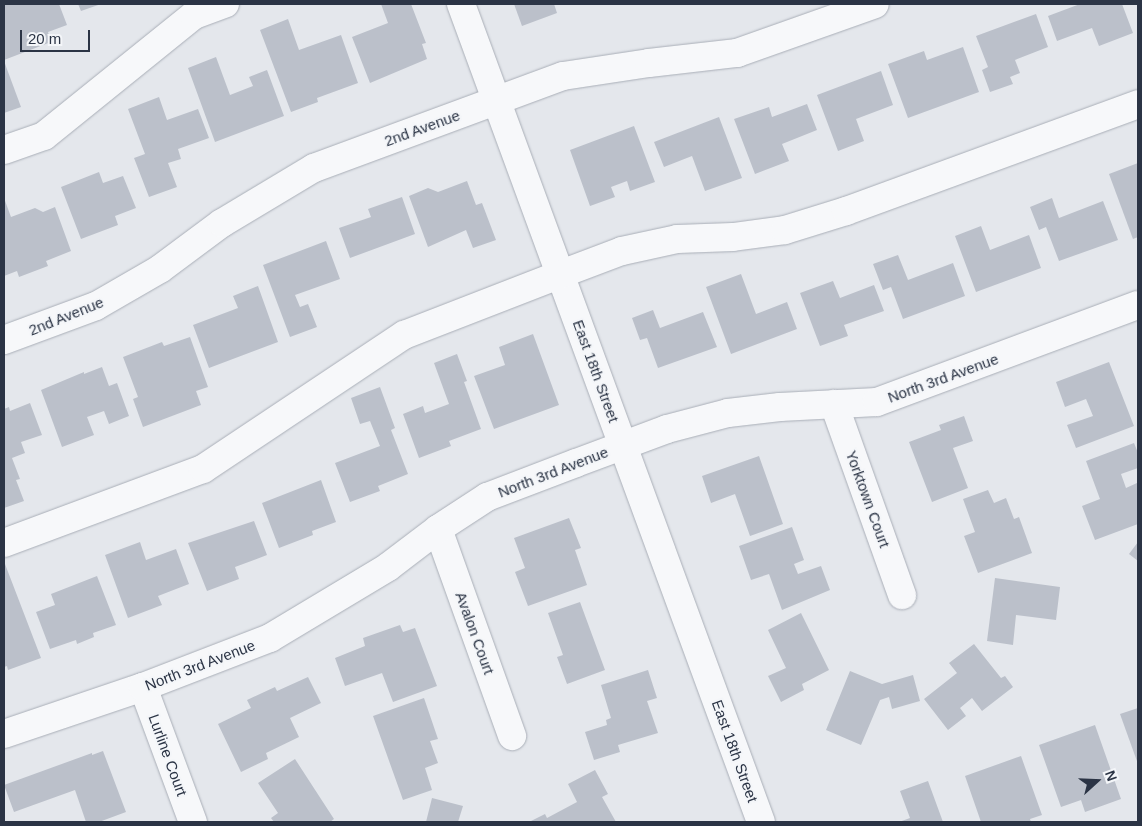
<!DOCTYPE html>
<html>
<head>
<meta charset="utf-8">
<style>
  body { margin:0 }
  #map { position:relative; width:1142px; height:826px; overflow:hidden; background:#e4e7ec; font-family:Helvetica,sans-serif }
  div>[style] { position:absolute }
  .building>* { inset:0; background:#bbc0ca }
  .roads { filter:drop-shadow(0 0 1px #a9aeb7) drop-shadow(0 0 1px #a9aeb7) }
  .minor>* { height:28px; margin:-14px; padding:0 14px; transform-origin:14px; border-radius:14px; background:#f7f8fa }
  span { translate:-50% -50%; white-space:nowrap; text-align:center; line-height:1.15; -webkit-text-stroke:4px #f4f6f9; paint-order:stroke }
  .street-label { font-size:15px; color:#2b3445 }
  .frame { position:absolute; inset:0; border:5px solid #2b3445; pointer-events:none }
  .north { position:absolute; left:1072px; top:756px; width:50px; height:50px; -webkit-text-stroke:4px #f4f6f9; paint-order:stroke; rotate:70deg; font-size:14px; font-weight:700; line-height:20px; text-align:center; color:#2b3445 }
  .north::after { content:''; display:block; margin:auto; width:18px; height:22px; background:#2b3445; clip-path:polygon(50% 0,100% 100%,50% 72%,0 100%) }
  .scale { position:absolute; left:20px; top:30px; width:70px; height:22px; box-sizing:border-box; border:2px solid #2b3445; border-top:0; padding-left:6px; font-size:15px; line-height:18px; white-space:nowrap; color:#2b3445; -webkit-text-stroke:4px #f4f6f9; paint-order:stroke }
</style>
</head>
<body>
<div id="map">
  <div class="building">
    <div style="clip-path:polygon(4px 4px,59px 4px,67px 25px,48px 32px,51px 42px,4px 60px)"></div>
    <div style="clip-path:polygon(78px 4px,101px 4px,81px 11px)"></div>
    <div style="clip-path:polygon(381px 4px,411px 4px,426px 43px,422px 44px,427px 59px,370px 83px,352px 37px,388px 23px)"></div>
    <div style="clip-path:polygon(514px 4px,554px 4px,557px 13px,522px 26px)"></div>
    <div style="clip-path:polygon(1080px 4px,1122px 4px,1133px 33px,1099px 46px,1092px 28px,1057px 41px,1048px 16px)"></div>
    <div style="clip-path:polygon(1036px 14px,1048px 47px,1015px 60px,1020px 73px,1010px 77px,1013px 84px,990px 92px,982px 70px,988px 67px,976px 36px)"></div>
    <div style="clip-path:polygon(288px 19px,299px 50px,341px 35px,358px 83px,317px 98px,318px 102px,291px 112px,260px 30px)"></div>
    <div style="clip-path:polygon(963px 47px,979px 92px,908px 118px,888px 64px,924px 51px,927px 60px)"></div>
    <div style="clip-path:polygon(216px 57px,230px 95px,253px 86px,249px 77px,267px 70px,284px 116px,215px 142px,188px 68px)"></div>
    <div style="clip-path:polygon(4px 61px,21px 107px,4px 113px)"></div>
    <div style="clip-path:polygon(881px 71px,893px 105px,856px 119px,864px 141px,838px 151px,817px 95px)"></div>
    <div style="clip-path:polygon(159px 97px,167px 120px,198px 109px,209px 138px,178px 149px,181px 159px,168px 163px,177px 187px,149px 197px,134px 158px,145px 154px,128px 109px)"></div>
    <div style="clip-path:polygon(807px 104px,817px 130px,782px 144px,789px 161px,755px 174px,734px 119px,769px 107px,772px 117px)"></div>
    <div style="clip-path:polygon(719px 117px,742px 178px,705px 191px,692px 156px,664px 167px,654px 142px)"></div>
    <div style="clip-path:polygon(634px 126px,655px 182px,630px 191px,627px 181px,611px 187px,615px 197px,590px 206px,570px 150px)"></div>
    <div style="clip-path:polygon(1138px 163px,1138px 237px,1133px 239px,1109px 174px)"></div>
    <div style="clip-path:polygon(99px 172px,103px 183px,123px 176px,136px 208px,115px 216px,118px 225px,81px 239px,61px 187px)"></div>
    <div style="clip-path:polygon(467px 181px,476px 205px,482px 203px,496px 240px,473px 248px,466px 230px,428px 247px,409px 196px,428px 188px,438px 192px)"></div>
    <div style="clip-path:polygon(402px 197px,415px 234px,350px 258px,339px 228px,371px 217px,368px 209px)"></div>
    <div style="clip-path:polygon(4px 198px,11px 217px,35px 208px,43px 212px,55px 207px,71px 251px,46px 261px,48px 266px,19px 277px,17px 271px,4px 276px)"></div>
    <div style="clip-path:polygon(1052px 198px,1059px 218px,1103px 201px,1118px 240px,1059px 261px,1046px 227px,1039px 230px,1030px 207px)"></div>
    <div style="clip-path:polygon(981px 226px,990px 250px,1029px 235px,1041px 268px,976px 292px,955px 236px)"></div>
    <div style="clip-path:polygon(326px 241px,340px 279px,295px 295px,300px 307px,308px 304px,317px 327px,290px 337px,263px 265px)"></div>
    <div style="clip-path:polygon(898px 255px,908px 280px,953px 263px,965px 296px,903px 319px,891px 287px,883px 290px,873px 264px)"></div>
    <div style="clip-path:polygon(741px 274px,756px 314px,787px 302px,797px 329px,731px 354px,706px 287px)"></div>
    <div style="clip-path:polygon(833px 281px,840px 298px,874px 285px,884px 311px,844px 325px,848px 336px,820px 346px,800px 293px)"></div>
    <div style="clip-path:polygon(258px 286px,278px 342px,209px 368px,193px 325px,238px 308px,233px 296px)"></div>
    <div style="clip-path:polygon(653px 310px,660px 328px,703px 312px,717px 347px,658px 368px,647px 338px,640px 340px,632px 318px)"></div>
    <div style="clip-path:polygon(533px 334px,559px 405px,494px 429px,474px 376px,505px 365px,499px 347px)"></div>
    <div style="clip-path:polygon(190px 337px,208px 387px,196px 391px,201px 405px,143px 427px,133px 399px,138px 397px,123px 357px,162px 342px,164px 346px)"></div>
    <div style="clip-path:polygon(457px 354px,467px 381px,464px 382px,481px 429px,449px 441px,451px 446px,419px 458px,403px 414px,423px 406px,425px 413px,449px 404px,434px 363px)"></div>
    <div style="clip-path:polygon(1109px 362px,1134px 426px,1076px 448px,1067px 425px,1093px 416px,1086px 399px,1065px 407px,1056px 382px)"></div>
    <div style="clip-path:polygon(102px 367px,109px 386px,117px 383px,129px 416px,109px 424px,104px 411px,87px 417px,94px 435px,62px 447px,41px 390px,84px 372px,84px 374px)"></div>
    <div style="clip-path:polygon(380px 387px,395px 428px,391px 430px,408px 474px,378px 486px,380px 491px,350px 502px,335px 463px,380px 446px,370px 421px,360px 424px,351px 398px)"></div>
    <div style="clip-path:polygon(30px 403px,42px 435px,21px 442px,25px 453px,12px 458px,20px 479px,16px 480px,24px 501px,4px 508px,4px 409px,9px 407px,10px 411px)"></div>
    <div style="clip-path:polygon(964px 416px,973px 441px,953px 448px,968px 488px,932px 502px,909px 442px,941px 430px,939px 425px)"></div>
    <div style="clip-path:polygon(1134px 443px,1138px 453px,1138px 468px,1121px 474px,1126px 488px,1137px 483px,1138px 485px,1138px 524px,1095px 540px,1082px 506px,1100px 499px,1086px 461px)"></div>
    <div style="clip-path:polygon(759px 456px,783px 524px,750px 536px,735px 494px,711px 503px,702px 476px)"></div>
    <div style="clip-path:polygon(321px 480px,336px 522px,312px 531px,313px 535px,279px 548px,262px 503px)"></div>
    <div style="clip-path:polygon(988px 490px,994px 503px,1006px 498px,1014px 519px,1019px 517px,1032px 553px,978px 573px,964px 536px,975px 532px,963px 499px)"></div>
    <div style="clip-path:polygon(569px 518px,581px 548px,575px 550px,587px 585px,528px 606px,515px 572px,525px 568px,514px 538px)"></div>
    <div style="clip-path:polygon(254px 521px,267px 555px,235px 567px,239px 579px,207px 591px,188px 543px)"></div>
    <div style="clip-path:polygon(792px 527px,804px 560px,794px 564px,798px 574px,821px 566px,830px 590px,782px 610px,769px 574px,751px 580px,739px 546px)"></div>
    <div style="clip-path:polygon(140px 542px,146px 560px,176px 549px,189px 584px,158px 596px,162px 605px,128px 618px,105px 555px)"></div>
    <div style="clip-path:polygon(1138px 542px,1138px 561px,1129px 554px)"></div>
    <div style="clip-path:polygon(4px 564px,5px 564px,41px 658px,8px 670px,7px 666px,4px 667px)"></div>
    <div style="clip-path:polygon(97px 576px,116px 625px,93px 633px,94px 637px,77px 644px,76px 640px,50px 649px,36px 612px,55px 605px,51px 594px)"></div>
    <div style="clip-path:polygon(995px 578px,1060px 587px,1056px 620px,1016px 615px,1013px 645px,987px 641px)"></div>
    <div style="clip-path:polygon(580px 602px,605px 670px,567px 684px,557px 657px,563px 655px,548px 613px)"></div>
    <div style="clip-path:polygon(801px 613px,829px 670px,802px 684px,804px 690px,781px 702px,768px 676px,786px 668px,768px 630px)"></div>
    <div style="clip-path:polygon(400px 625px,403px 632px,415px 628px,437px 686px,393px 702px,382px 673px,345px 686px,335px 658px,365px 646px,363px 638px)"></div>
    <div style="clip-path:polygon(974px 644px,1001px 678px,1005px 676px,1013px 687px,982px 711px,972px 698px,960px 708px,966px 716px,948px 730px,924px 699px,957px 673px,949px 663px)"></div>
    <div style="clip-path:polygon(648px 670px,657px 698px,647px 701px,658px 733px,618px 745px,620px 752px,594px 760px,585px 732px,607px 725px,606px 720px,611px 718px,601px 685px)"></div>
    <div style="clip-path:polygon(850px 671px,882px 684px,913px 675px,920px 701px,892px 709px,889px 697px,880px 700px,861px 745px,826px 730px)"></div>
    <div style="clip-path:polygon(308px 677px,321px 703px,290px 718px,299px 737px,266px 753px,268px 759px,241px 772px,218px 724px,251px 708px,247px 700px,275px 687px,277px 691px)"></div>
    <div style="clip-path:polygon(424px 698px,438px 739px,430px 741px,438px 763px,425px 768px,432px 790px,403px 800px,373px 716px)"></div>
    <div style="clip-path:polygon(1138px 708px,1138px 764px,1120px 714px)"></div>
    <div style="clip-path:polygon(1095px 725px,1121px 799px,1085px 812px,1081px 800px,1061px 807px,1039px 745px)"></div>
    <div style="clip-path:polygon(103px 751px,126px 812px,99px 822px,86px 822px,75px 790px,14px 812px,4px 785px,92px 753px,92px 755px)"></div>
    <div style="clip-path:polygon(1021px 756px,1042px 815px,1030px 819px,1031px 822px,981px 822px,965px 776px)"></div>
    <div style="clip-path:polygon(295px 759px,334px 819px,330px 822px,274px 822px,271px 818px,278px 813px,258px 783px)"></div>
    <div style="clip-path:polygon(595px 770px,608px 794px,602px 797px,616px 822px,529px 822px,545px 814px,547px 818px,577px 802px,568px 784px)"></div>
    <div style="clip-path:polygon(928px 781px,943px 822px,899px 822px,910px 818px,900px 791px)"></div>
    <div style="clip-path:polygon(432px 798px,463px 806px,458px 822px,426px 822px)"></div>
  </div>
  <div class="roads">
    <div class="minor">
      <div style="left:461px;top:4px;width:871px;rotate:69.86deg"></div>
      <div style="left:4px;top:150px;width:42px;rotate:-19.3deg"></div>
      <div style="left:44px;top:136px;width:193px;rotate:-38.9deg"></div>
      <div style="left:194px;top:15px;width:33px;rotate:-20deg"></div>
      <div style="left:4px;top:340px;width:98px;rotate:-20.3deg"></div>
      <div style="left:96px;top:306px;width:74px;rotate:-30deg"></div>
      <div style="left:160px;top:269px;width:77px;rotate:-36.6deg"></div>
      <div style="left:222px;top:223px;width:107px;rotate:-30.9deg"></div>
      <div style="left:314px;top:168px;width:265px;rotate:-20.3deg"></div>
      <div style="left:563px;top:76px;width:87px;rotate:-8.6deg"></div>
      <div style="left:649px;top:63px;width:89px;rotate:-6.5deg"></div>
      <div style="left:737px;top:53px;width:146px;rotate:-19.5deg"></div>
      <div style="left:834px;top:404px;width:203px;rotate:70.4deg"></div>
      <div style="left:438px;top:529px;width:220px;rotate:70.3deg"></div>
      <div style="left:4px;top:543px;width:212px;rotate:-20.4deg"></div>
      <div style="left:203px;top:469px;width:242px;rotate:-33.7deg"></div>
      <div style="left:404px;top:335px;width:168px;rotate:-21.2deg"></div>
      <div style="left:561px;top:274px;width:65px;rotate:-20.7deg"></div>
      <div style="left:622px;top:251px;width:56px;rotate:-12.3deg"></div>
      <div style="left:677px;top:239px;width:56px;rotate:-2deg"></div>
      <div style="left:733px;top:237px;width:52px;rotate:-7.7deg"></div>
      <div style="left:785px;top:230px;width:64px;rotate:-17.3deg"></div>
      <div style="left:846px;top:211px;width:311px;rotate:-20.1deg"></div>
      <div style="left:143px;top:687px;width:144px;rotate:69.7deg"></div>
      <div style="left:4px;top:734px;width:147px;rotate:-18.7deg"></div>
      <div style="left:143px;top:687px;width:136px;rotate:-21.1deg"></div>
      <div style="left:270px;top:638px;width:138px;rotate:-31deg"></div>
      <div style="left:388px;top:567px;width:63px;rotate:-37.2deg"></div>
      <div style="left:438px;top:529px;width:59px;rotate:-33.1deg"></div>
      <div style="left:487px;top:497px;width:95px;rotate:-20.9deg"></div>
      <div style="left:576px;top:463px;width:97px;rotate:-20.5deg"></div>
      <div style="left:667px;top:429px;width:63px;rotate:-14.7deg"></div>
      <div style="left:728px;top:413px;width:52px;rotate:-6.6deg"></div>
      <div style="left:780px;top:407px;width:97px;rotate:-3deg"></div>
      <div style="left:877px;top:402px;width:278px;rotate:-20.4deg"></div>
    </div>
  </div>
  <div class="street-label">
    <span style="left:422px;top:128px;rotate:-20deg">2nd Avenue</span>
    <span style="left:66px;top:316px;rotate:-22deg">2nd Avenue</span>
    <span style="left:596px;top:371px;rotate:70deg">East 18th Street</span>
    <span style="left:943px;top:378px;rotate:-20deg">North 3rd Avenue</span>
    <span style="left:553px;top:472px;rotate:-21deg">North 3rd Avenue</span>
    <span style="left:868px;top:499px;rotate:70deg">Yorktown Court</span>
    <span style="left:475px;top:633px;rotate:70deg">Avalon Court</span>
    <span style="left:200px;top:665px;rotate:-21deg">North 3rd Avenue</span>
    <span style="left:735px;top:751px;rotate:70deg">East 18th Street</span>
    <span style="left:168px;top:755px;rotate:70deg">Lurline Court</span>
  </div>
  <div class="frame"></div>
  <div class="north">N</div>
  <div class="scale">20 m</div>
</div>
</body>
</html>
